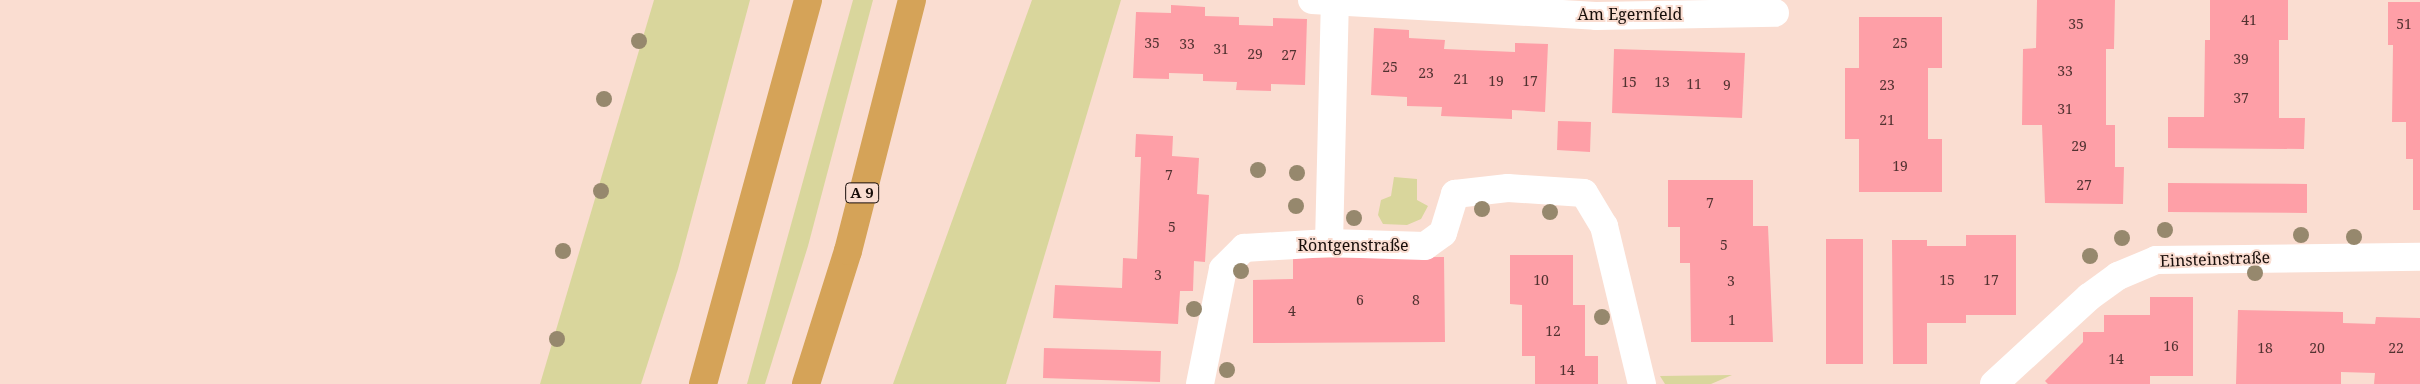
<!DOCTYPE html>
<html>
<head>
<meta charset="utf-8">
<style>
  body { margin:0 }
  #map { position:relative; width:2420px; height:384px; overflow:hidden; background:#faddd1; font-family:"Noto Serif",serif }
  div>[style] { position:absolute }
  .green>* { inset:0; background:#d9d69c }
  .building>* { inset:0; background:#fe9fa7 }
  .street>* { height:28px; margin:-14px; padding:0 14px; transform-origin:14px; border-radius:14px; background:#fff }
  .highway>* { height:28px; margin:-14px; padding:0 14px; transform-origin:14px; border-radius:14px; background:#d5a358 }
  .trees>* { width:16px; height:16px; margin:-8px; border-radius:50%; background:#96886d }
  span { translate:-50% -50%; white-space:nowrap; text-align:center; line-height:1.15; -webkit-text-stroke:4px #faddd1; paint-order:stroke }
  .number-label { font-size:14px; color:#523231 }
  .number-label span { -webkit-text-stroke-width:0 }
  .shield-label span { padding:1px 4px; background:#faddd1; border:1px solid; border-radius:4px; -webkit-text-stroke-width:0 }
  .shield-label { font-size:15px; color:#180e0a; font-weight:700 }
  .street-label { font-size:16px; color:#180e0a }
</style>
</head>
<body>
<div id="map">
  <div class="green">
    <div style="clip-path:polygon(654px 0,750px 0,678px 269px,641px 384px,540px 384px)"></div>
    <div style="clip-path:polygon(853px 0,873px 0,808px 246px,765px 384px,747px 384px)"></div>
    <div style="clip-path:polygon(1032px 0,1121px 0,1006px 384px,893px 384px)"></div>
    <div style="clip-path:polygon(1394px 177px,1417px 179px,1417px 200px,1428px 206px,1421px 219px,1407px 225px,1383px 224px,1378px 215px,1381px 200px,1391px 196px)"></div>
    <div style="clip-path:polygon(1732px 375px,1711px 384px,1665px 384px,1660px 376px)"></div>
  </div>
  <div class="building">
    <div style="clip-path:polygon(2037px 0,2115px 0,2114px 49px,2106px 49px,2106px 125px,2115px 125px,2115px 167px,2124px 167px,2123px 204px,2045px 203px,2042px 125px,2022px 125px,2023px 49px,2036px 48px)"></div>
    <div style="clip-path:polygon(2210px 0,2288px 0,2288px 40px,2279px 40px,2279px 118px,2305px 118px,2304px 149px,2168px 148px,2168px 117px,2204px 117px,2205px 40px,2210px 40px)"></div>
    <div style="clip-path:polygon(2388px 2px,2420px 2px,2420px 210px,2413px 210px,2413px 159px,2406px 159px,2406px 122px,2392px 122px,2393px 45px,2388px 45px)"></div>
    <div style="clip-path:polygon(1171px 5px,1205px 7px,1205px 16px,1239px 17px,1239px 25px,1273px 26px,1273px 18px,1307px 19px,1305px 85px,1271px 84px,1271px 91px,1236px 90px,1237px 82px,1203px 81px,1203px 74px,1169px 73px,1169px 79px,1133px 78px,1136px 12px,1171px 13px)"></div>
    <div style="clip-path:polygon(1859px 17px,1942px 17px,1942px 68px,1928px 68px,1928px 139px,1942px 139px,1942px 192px,1859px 192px,1859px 139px,1845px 139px,1845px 68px,1859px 68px)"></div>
    <div style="clip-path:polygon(1374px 28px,1409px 30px,1409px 38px,1445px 40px,1444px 49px,1515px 52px,1515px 43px,1548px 44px,1545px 112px,1512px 110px,1512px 119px,1441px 116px,1442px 107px,1407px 106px,1407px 97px,1371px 95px)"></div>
    <div style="clip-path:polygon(1614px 49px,1745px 53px,1742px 118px,1612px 113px)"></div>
    <div style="clip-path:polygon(1558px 121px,1591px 122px,1590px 152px,1557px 150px)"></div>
    <div style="clip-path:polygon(1136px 134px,1173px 136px,1172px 156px,1199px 158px,1197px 194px,1209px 195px,1205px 262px,1194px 261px,1193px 291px,1180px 291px,1178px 324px,1053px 318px,1055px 285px,1122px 288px,1123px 258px,1137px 259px,1141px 157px,1135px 157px)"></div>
    <div style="clip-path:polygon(1668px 180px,1753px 180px,1753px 226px,1768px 226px,1773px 342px,1691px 342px,1690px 263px,1680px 263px,1680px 227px,1668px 227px)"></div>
    <div style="clip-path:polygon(2168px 183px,2307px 184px,2307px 213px,2168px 212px)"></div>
    <div style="clip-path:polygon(1966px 235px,2016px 235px,2016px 315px,1966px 315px,1966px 323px,1927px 323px,1927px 364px,1893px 364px,1892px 240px,1927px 240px,1927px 246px,1966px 246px)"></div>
    <div style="clip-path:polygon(1826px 239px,1863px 239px,1863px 364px,1826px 364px)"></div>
    <div style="clip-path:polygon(1510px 255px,1573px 255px,1573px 305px,1585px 305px,1585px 356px,1598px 356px,1598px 384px,1535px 384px,1535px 356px,1522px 356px,1522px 305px,1510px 304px)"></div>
    <div style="clip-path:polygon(1444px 257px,1445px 342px,1253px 343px,1253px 280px,1293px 279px,1293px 258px)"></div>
    <div style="clip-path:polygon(2150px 297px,2193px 297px,2193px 376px,2150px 376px,2150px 384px,2048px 384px,2045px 381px,2083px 342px,2083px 332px,2104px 332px,2104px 315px,2150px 315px)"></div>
    <div style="clip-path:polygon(2238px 310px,2343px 312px,2343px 323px,2375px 324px,2376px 317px,2420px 318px,2420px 384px,2374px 384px,2375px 373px,2341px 372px,2341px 384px,2236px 384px)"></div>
    <div style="clip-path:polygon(1044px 348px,1161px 351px,1160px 382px,1043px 378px)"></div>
  </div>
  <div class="street">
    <div style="left:1312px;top:0;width:284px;rotate:3.2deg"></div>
    <div style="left:1596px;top:16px;width:179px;rotate:-1deg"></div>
    <div style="left:1329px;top:243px;width:241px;rotate:-88.6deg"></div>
    <div style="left:1200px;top:384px;width:117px;rotate:-78.7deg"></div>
    <div style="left:1223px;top:269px;width:30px;rotate:-45deg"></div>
    <div style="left:1244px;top:248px;width:85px;rotate:-3.4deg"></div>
    <div style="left:1329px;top:243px;width:96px;rotate:1.8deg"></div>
    <div style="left:1425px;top:246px;width:22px;rotate:-36deg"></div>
    <div style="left:1443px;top:233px;width:41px;rotate:-72.9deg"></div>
    <div style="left:1455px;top:194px;width:53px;rotate:-6.5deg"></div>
    <div style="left:1508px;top:188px;width:76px;rotate:3.8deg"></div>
    <div style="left:1584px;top:193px;width:39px;rotate:59deg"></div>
    <div style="left:1604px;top:226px;width:163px;rotate:76.5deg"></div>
    <div style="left:1994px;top:384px;width:129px;rotate:-42.5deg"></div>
    <div style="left:2089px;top:297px;width:36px;rotate:-36deg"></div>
    <div style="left:2118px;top:276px;width:41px;rotate:-22.8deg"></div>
    <div style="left:2156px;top:260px;width:264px;rotate:-0.7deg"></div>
  </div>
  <div class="highway">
    <div style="left:703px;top:384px;width:398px;rotate:-74.7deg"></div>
    <div style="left:806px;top:384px;width:139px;rotate:-72.5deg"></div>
    <div style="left:848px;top:251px;width:259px;rotate:-75.7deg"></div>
  </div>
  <div class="trees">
    <div style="left:639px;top:41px"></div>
    <div style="left:604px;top:99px"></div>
    <div style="left:1258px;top:170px"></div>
    <div style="left:1297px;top:173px"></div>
    <div style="left:601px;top:191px"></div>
    <div style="left:1296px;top:206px"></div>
    <div style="left:1482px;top:209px"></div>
    <div style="left:1550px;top:212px"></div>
    <div style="left:1354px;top:218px"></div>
    <div style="left:2165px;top:230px"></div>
    <div style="left:2301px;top:235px"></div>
    <div style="left:2354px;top:237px"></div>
    <div style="left:2122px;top:238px"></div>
    <div style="left:563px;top:251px"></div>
    <div style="left:2090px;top:256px"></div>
    <div style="left:1241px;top:271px"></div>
    <div style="left:2255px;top:273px"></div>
    <div style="left:1194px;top:309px"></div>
    <div style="left:1602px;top:317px"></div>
    <div style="left:557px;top:339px"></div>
    <div style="left:1227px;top:370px"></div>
  </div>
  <div class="number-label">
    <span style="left:2249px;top:20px">41</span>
    <span style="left:2076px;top:24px">35</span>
    <span style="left:2404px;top:24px">51</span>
    <span style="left:1152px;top:43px">35</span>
    <span style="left:1900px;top:43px">25</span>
    <span style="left:1187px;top:44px">33</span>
    <span style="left:1221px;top:49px">31</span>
    <span style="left:1255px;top:54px">29</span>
    <span style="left:1289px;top:55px">27</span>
    <span style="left:2241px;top:59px">39</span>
    <span style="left:1390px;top:67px">25</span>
    <span style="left:2065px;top:71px">33</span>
    <span style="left:1426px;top:73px">23</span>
    <span style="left:1461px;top:79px">21</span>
    <span style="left:1496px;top:81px">19</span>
    <span style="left:1530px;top:81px">17</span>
    <span style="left:1629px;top:82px">15</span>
    <span style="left:1662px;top:82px">13</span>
    <span style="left:1694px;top:84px">11</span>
    <span style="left:1727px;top:85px">9</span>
    <span style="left:1887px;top:85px">23</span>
    <span style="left:2241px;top:98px">37</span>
    <span style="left:2065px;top:109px">31</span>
    <span style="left:1887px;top:120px">21</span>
    <span style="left:2079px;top:146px">29</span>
    <span style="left:1900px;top:166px">19</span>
    <span style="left:1169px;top:175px">7</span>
    <span style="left:2084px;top:185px">27</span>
    <span style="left:1710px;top:203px">7</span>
    <span style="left:1172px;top:227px">5</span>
    <span style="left:1724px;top:245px">5</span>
    <span style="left:1158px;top:275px">3</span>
    <span style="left:1541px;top:280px">10</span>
    <span style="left:1947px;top:280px">15</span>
    <span style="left:1991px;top:280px">17</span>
    <span style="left:1731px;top:281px">3</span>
    <span style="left:1360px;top:300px">6</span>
    <span style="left:1416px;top:300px">8</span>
    <span style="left:1292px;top:311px">4</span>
    <span style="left:1732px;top:320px">1</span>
    <span style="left:1553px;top:331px">12</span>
    <span style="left:2171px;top:346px">16</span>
    <span style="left:2265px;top:348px">18</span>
    <span style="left:2317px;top:348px">20</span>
    <span style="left:2396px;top:348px">22</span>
    <span style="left:2116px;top:359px">14</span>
    <span style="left:1567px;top:370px">14</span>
  </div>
  <div class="shield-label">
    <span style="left:862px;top:193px">A 9</span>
  </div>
  <div class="street-label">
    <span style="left:1630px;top:14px">Am Egernfeld</span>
    <span style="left:1353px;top:245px">Röntgenstraße</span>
    <span style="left:2215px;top:259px;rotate:-2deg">Einsteinstraße</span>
  </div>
</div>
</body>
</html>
